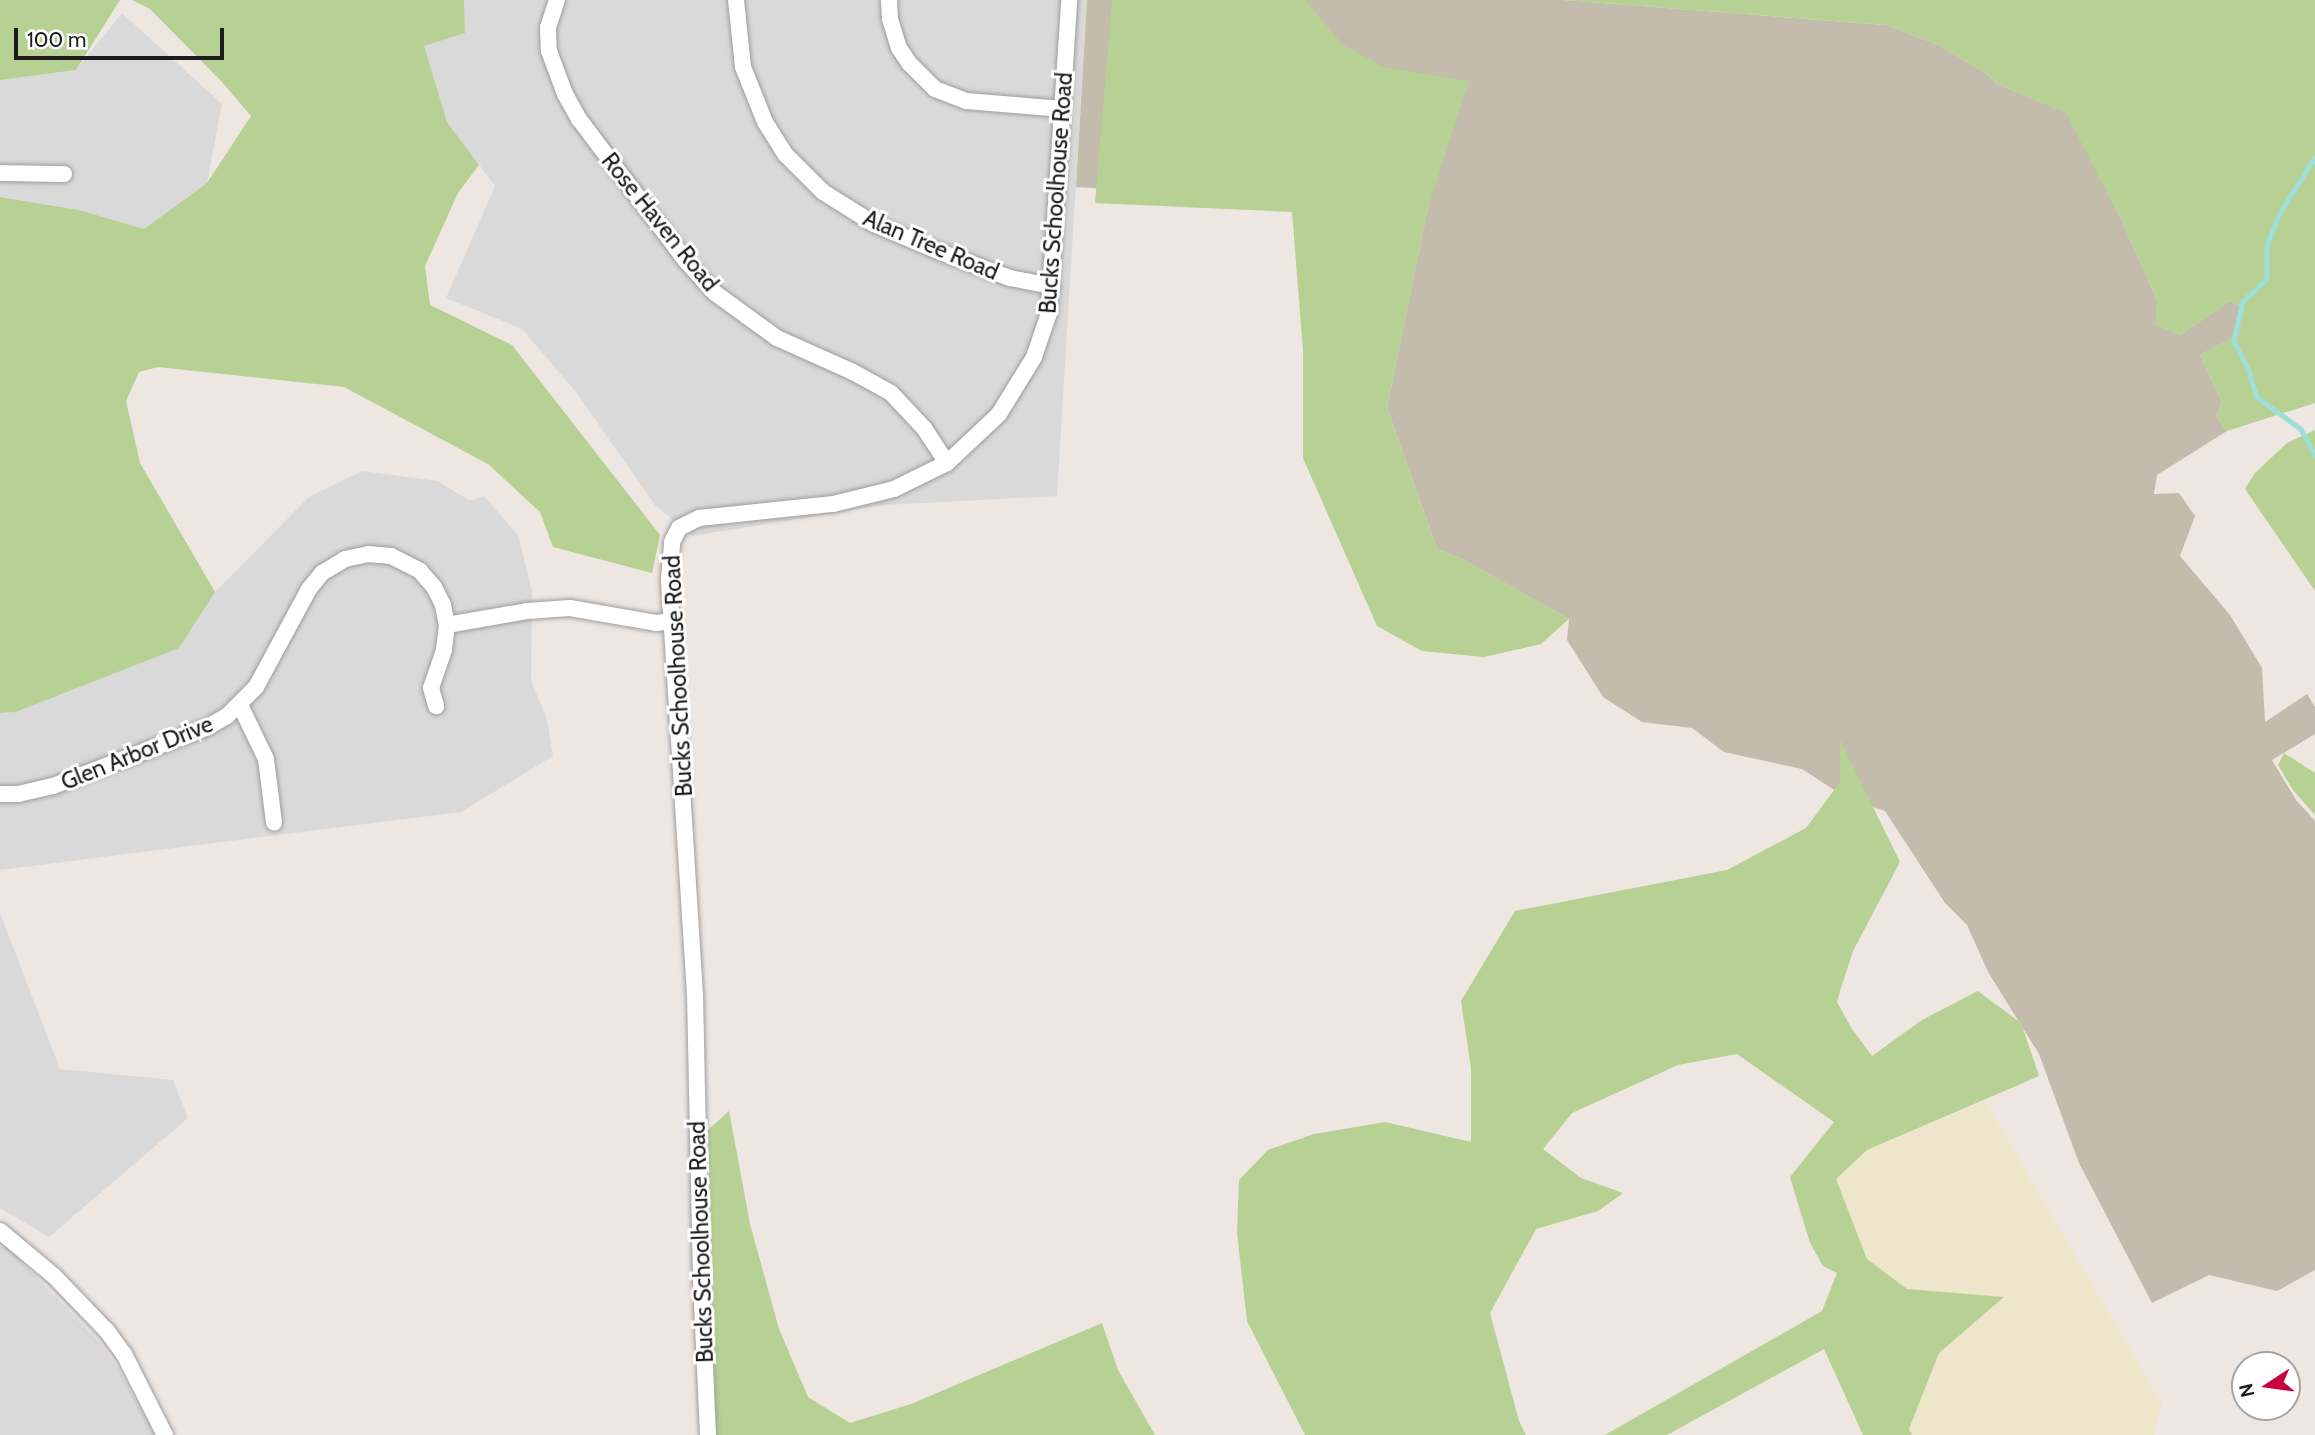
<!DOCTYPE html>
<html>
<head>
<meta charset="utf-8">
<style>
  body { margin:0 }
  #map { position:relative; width:2315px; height:1435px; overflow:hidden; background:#eee6e1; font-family:Cabin,sans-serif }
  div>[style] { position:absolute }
  .residential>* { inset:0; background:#dad9d9 }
  .construction>* { inset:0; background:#c3bcac }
  .farmland>* { inset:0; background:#eee6ca }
  .forest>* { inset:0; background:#b7d093 }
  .stream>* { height:4.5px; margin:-2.25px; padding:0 2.25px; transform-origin:2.25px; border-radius:2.25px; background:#9edfda }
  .roads { filter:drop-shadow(0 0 2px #9d9d9d) drop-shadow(0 0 2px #9d9d9d) }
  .minor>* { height:16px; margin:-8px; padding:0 8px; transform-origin:8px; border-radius:8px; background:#fff }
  span { translate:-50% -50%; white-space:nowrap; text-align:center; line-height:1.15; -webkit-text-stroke:6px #fff; paint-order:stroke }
  .street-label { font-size:23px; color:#1c1c1c }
  .north { position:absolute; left:2231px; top:1351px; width:70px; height:70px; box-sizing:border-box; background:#fff; border:2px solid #a4a4a4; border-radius:50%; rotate:257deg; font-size:19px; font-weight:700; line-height:28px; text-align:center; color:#1c1c1c }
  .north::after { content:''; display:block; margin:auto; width:24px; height:32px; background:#c8003b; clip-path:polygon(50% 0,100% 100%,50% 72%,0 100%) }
  .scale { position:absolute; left:14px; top:28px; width:210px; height:32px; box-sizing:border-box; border:4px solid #1c1c1c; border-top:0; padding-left:9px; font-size:21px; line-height:24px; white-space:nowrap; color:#1c1c1c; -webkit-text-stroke:5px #fff; paint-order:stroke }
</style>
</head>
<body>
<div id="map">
  <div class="residential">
    <div style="clip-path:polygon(464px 0,1087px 0,1057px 496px,885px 505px,692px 536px,655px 505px,576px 392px,522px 329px,446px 298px,495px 186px,447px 122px,423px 46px,465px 33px)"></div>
    <div style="clip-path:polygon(122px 13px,222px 104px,207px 183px,144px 229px,79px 210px,0 197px,0 80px,76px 70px)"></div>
    <div style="clip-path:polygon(362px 471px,438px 481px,470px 501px,484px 496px,518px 535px,532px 592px,531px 681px,547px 719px,553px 756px,461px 812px,0 870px,0 713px,16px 712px,178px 648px,215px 592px,309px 497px)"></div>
    <div style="clip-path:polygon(0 913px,60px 1069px,173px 1080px,188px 1118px,49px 1237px,0 1208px)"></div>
    <div style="clip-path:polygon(0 1246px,8px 1248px,98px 1341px,118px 1368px,155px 1435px,0 1435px)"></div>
  </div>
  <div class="construction">
    <div style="clip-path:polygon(1087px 0,1563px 0,1886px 25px,1939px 45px,1987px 74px,1997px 84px,2067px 113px,2122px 221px,2157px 300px,2156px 325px,2180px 335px,2230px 301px,2244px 308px,2239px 335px,2200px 355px,2222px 402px,2216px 416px,2227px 431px,2157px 475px,2154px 494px,2179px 493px,2195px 516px,2180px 556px,2230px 615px,2262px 668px,2265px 722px,2307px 694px,2315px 707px,2315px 734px,2272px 760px,2296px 800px,2315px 821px,2315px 1270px,2277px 1291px,2209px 1275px,2152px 1303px,2079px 1163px,2039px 1054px,1988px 972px,1967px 925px,1945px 903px,1885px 811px,1848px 799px,1802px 769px,1724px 752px,1692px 728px,1642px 722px,1603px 697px,1567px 640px,1569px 619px,1460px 558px,1437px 549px,1387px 408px,1428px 207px,1076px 187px)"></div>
  </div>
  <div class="farmland">
    <div style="clip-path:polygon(1985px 1101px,2162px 1404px,2153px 1435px,1912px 1435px,1909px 1429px,1939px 1353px,2003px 1298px,1907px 1289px,1867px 1259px,1836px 1179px,1867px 1150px)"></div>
  </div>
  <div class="forest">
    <div style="clip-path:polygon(0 0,120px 0,76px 70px,0 80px)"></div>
    <div style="clip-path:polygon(132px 0,464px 0,465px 33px,424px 46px,447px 122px,479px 165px,458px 193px,425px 266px,430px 305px,512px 345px,660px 535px,652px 573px,553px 547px,540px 512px,488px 464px,344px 387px,158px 367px,139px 372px,126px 401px,140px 463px,215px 592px,179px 648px,16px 712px,0 713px,0 197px,79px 210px,144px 229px,207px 183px,251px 116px,222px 82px,150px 9px)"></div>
    <div style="clip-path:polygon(1112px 0,1305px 0,1343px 45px,1384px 67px,1469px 81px,1428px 207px,1387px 408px,1437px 549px,1460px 558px,1569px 619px,1541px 644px,1484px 657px,1422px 651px,1377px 626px,1303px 458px,1303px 350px,1292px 212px,1095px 203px)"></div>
    <div style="clip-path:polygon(1563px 0,2315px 0,2315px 403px,2227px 431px,2216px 416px,2222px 402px,2200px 355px,2239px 335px,2244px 308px,2230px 301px,2180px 335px,2155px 325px,2157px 300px,2122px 221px,2066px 113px,1997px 84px,1987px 74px,1939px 45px,1886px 25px)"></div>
    <div style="clip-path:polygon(2315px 430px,2315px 591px,2245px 489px,2255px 473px,2287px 443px)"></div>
    <div style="clip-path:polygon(1840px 740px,1900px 862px,1853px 951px,1842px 985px,1837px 1002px,1852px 1029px,1872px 1056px,1922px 1020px,1978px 991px,2021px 1023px,2039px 1076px,1867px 1150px,1836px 1179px,1867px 1259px,1907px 1289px,2004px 1297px,1939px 1353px,1909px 1429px,1912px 1435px,1863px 1435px,1824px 1349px,1667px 1435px,1605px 1435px,1822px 1311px,1837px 1273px,1823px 1266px,1810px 1243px,1790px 1177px,1834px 1122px,1737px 1054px,1678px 1065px,1572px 1113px,1543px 1149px,1581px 1178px,1623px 1193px,1598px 1211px,1536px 1229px,1490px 1313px,1519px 1421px,1526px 1435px,1305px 1435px,1247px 1321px,1237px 1233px,1239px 1180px,1268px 1150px,1314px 1134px,1385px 1122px,1471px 1142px,1471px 1068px,1461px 1001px,1515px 911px,1727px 870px,1806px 828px,1840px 782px)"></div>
    <div style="clip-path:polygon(2284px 753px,2315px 773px,2315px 815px,2293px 790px,2278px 765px)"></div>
    <div style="clip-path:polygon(729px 1111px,750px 1224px,779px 1329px,808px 1397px,850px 1423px,911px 1404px,1102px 1323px,1118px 1370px,1155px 1435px,716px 1435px,708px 1130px)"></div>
  </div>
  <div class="stream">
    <div style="left:2315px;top:158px;width:67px;rotate:122.3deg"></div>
    <div style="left:2279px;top:215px;width:33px;rotate:111deg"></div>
    <div style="left:2267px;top:246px;width:33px;rotate:90deg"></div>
    <div style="left:2267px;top:279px;width:33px;rotate:137deg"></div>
    <div style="left:2243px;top:301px;width:41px;rotate:102.7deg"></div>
    <div style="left:2234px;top:341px;width:30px;rotate:63deg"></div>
    <div style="left:2248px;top:368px;width:30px;rotate:73deg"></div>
    <div style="left:2257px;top:397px;width:54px;rotate:36deg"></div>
    <div style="left:2301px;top:429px;width:30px;rotate:62deg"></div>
  </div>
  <div class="roads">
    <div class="minor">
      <div style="left:557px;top:0;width:29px;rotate:108deg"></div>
      <div style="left:548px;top:28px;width:23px;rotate:88deg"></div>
      <div style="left:549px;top:51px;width:46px;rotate:69.6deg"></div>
      <div style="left:565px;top:94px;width:29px;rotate:61deg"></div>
      <div style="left:579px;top:119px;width:178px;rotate:53deg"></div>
      <div style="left:686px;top:261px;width:43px;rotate:47.8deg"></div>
      <div style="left:715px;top:293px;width:77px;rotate:36deg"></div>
      <div style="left:777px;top:338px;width:83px;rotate:24.1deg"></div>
      <div style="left:853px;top:372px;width:43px;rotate:28.9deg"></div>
      <div style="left:891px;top:393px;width:48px;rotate:46.7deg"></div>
      <div style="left:924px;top:428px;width:42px;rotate:56.7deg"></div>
      <div style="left:736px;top:0;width:67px;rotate:84deg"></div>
      <div style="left:743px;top:67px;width:59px;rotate:68.2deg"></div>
      <div style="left:765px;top:122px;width:39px;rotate:58deg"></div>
      <div style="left:786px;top:155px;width:52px;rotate:45deg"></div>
      <div style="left:823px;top:192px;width:60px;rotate:32.1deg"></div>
      <div style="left:874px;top:224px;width:75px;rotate:22.8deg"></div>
      <div style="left:943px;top:253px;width:72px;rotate:20.5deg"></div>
      <div style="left:1010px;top:278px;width:43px;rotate:10.8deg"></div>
      <div style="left:889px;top:0;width:19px;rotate:87deg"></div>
      <div style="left:890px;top:19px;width:30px;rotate:73deg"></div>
      <div style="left:899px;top:48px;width:18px;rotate:56deg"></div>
      <div style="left:909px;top:63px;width:37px;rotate:45deg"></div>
      <div style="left:935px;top:89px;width:34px;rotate:21deg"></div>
      <div style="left:967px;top:101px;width:96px;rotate:4.8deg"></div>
      <div style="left:0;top:173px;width:64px;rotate:0.9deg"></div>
      <div style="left:447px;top:625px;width:81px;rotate:-9.9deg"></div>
      <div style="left:527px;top:611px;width:43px;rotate:-4deg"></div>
      <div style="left:570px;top:608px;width:87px;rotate:9.9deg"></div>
      <div style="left:656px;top:623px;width:16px;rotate:-7deg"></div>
      <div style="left:240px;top:705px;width:60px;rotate:64.3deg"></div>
      <div style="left:266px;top:759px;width:64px;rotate:82.8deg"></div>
      <div style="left:0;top:794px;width:18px"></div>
      <div style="left:18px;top:794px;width:36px;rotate:-13deg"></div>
      <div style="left:53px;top:786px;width:164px;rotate:-20.8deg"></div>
      <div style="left:206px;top:728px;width:24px;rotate:-30deg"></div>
      <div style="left:227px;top:716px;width:41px;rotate:-45deg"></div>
      <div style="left:256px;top:687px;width:111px;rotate:-61.6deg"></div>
      <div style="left:309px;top:589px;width:21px;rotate:-51deg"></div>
      <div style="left:322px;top:573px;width:27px;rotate:-31deg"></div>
      <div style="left:345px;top:559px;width:24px;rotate:-12deg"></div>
      <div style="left:368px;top:554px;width:23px;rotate:5deg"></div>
      <div style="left:391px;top:556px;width:33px;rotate:27deg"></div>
      <div style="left:420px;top:571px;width:21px;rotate:49deg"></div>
      <div style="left:434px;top:587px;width:20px;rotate:63deg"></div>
      <div style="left:443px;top:605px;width:20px;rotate:79deg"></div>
      <div style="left:447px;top:625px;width:25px;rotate:97deg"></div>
      <div style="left:444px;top:650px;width:40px;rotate:108.9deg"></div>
      <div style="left:431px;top:688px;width:19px;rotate:74deg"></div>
      <div style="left:0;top:1231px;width:70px;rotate:39.8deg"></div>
      <div style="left:54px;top:1276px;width:76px;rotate:46.1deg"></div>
      <div style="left:107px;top:1331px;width:29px;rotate:54deg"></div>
      <div style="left:124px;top:1354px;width:91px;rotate:63.2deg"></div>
      <div style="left:708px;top:1435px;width:155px;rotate:-92.6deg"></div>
      <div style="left:701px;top:1280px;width:285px;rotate:-91.2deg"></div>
      <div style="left:695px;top:995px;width:417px;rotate:-93.6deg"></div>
      <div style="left:669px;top:579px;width:37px;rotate:-85deg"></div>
      <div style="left:672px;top:542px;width:16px;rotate:-63deg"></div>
      <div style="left:679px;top:528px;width:22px;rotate:-27deg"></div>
      <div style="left:699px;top:518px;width:135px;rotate:-6deg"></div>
      <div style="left:833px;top:504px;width:63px;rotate:-13.8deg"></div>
      <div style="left:894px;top:489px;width:59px;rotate:-26.1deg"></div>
      <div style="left:947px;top:463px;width:71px;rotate:-43.3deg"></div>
      <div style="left:999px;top:414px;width:67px;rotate:-58.4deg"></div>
      <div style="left:1034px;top:357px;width:46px;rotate:-71.2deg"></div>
      <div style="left:1049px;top:313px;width:314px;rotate:-86.3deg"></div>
    </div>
  </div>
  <div class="street-label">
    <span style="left:1056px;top:193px;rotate:-86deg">Bucks Schoolhouse Road</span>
    <span style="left:660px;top:222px;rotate:51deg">Rose Haven Road</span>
    <span style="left:931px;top:245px;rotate:23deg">Alan Tree Road</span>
    <span style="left:678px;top:676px;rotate:-93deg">Bucks Schoolhouse Road</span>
    <span style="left:137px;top:753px;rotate:-22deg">Glen Arbor Drive</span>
    <span style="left:701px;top:1242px;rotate:-92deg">Bucks Schoolhouse Road</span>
  </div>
  <div class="north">N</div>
  <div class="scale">100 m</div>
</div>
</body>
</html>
